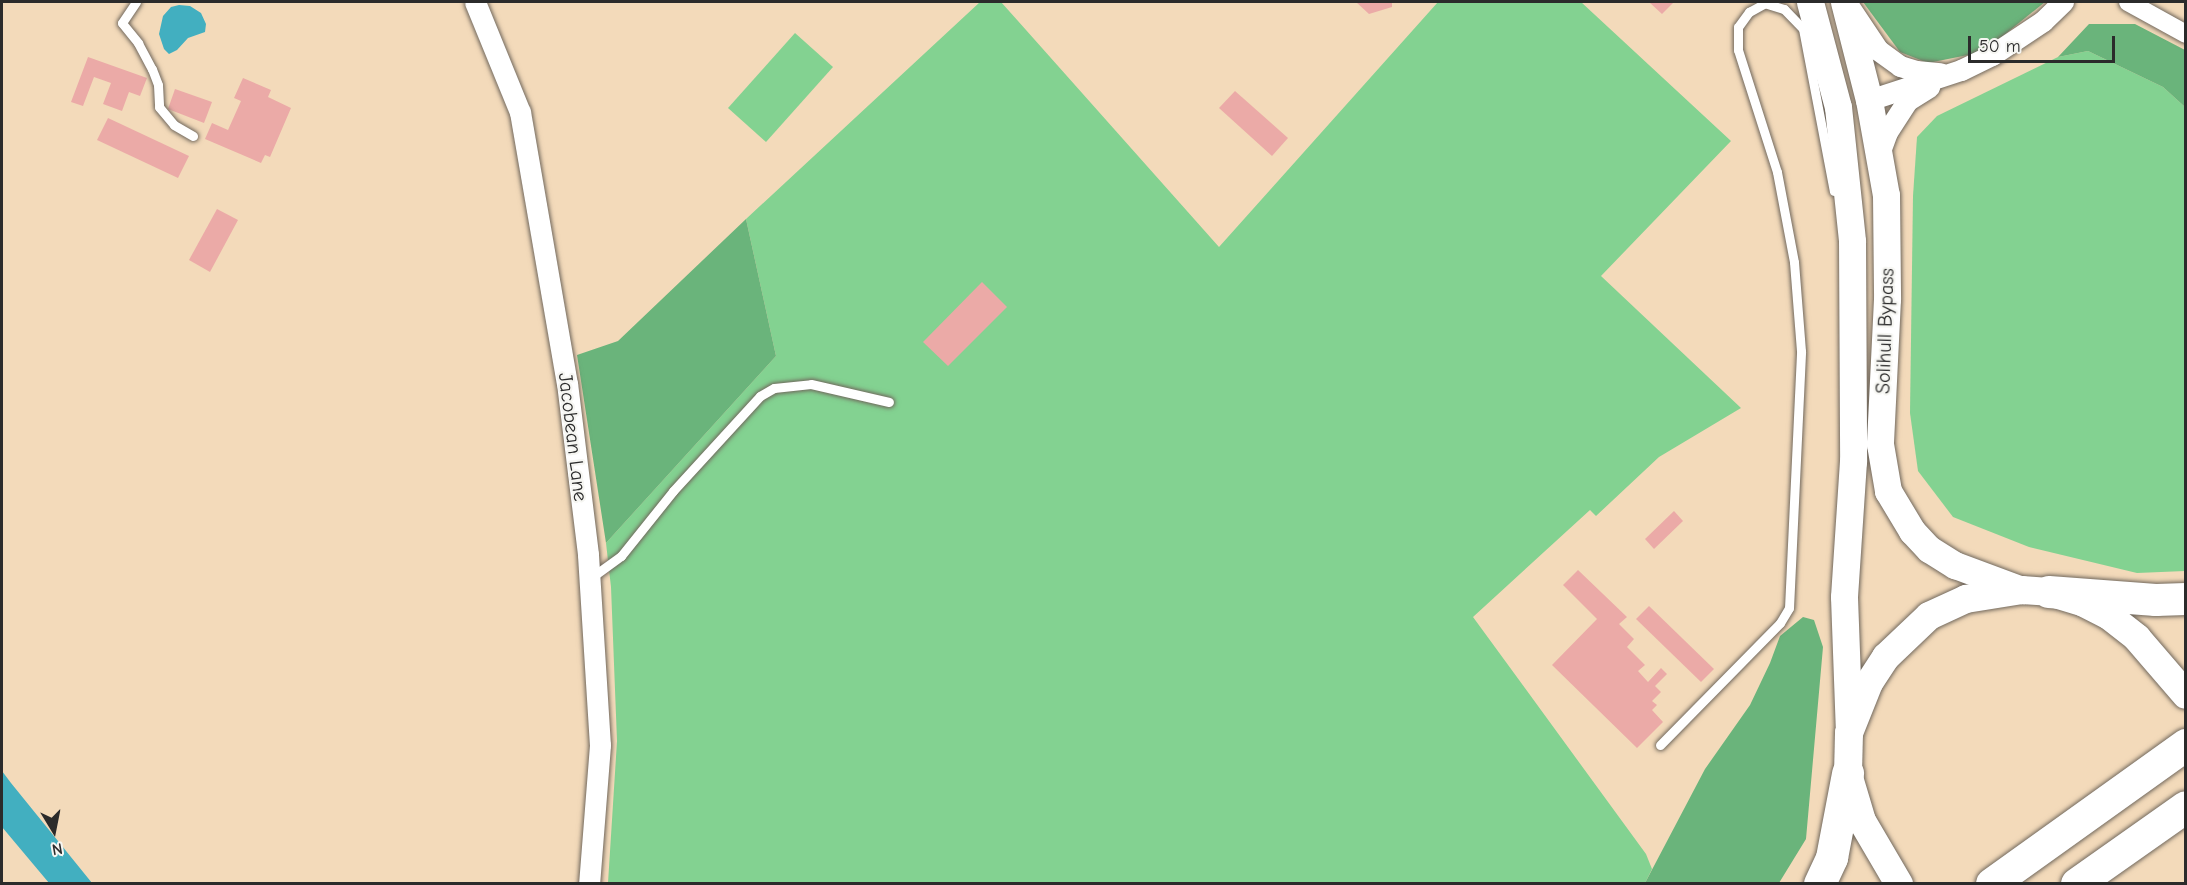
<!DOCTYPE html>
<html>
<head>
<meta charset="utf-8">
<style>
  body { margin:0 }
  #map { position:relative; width:2187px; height:885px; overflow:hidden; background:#f3daba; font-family:"Comic Neue",sans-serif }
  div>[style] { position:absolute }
  .green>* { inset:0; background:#83d291 }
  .forest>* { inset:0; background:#6ab47b }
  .water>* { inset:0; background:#42afc0 }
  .building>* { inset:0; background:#ebaaa7 }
  .roads { filter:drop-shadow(0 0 2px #71685d) drop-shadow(0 0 2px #71685d) }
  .service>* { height:9px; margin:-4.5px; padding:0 4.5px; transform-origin:4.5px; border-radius:4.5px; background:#fff }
  .minor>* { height:18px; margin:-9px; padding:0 9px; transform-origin:9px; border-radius:9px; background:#fff }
  .tertiary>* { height:21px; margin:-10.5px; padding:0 10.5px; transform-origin:10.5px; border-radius:10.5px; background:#fff }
  .primary>* { height:27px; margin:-13.5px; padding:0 13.5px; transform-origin:13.5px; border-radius:13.5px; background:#fff }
  .trunk>* { height:28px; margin:-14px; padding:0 14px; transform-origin:14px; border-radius:14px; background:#fff }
  .motorway>* { height:32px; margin:-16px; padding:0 16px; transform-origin:16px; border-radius:16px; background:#fff }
  span { translate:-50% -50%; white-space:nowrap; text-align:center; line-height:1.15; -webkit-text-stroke:4.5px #f6f6f2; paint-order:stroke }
  .street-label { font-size:20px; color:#2b2b2b }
  .frame { position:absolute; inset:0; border:3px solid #2b2b2b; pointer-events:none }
  .north { position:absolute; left:24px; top:801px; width:60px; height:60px; -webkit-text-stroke:4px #f6f6f2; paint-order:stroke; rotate:170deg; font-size:16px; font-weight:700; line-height:24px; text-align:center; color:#2b2b2b }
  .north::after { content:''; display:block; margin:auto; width:21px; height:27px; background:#2b2b2b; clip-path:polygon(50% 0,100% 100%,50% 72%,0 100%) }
  .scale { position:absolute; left:1968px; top:36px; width:147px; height:27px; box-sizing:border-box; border:3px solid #2b2b2b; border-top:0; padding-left:8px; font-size:18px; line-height:21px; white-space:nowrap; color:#2b2b2b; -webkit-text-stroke:4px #f6f6f2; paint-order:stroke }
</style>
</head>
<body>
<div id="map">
  <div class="green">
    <div style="clip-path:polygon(980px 2px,1001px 2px,1219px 247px,1438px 2px,1581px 2px,1731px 141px,1601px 276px,1741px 408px,1659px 457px,1596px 516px,1590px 510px,1473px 617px,1646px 854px,1652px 869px,1645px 883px,608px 883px,617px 741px,611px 587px,606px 543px,776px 356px,746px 219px)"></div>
    <div style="clip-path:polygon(795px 33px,833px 67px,766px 142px,728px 108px)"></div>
    <div style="clip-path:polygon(2088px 51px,2163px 87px,2185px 107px,2185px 571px,2137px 573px,2029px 547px,1953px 517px,1918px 471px,1910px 413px,1913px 196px,1917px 137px,1937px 116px,2058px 57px)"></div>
  </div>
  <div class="forest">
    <div style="clip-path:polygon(1863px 2px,2045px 2px,1983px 52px,1928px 63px,1900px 52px)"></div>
    <div style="clip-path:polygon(2089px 24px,2135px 24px,2185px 50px,2185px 107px,2163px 87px,2088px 51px,2058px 57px)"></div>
    <div style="clip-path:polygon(746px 219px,776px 356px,606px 543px,577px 355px,618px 341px)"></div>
    <div style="clip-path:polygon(1803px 617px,1814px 620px,1823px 647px,1806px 839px,1779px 883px,1645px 883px,1705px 769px,1750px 705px,1770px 663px,1780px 636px)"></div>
  </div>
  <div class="water">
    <div style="clip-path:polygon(179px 5px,190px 6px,201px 13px,206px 24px,205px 32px,188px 38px,177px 50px,169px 54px,164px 49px,159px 34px,163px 16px,171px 7px)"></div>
    <div style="clip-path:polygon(2px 771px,11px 783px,92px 883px,49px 883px,2px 827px)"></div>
  </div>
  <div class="building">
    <div style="clip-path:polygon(1356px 2px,1392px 2px,1392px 7px,1369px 14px)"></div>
    <div style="clip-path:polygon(1649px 2px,1674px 2px,1662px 14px)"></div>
    <div style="clip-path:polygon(88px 57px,147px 78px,140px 96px,129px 92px,122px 111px,103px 104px,111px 83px,94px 77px,83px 106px,71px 102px)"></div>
    <div style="clip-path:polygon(243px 78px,271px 90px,268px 97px,291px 108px,270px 157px,265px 155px,261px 163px,205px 139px,212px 123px,228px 130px,241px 101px,234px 98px)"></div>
    <div style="clip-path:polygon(175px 89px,212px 102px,204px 123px,168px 109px)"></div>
    <div style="clip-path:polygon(1235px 91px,1288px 138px,1272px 156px,1219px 108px)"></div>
    <div style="clip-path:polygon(108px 118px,189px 156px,178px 178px,97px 140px)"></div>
    <div style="clip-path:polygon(217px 209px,238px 220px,210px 272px,189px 260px)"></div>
    <div style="clip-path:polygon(982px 282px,1007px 307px,948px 366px,923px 342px)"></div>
    <div style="clip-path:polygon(1674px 511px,1683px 521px,1654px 549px,1645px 539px)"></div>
    <div style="clip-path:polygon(1578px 570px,1627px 617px,1619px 624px,1634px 639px,1627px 647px,1645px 665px,1638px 671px,1648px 682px,1661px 668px,1667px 674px,1655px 686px,1661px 692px,1652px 701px,1657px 705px,1652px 710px,1663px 722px,1637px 748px,1552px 665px,1597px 619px,1563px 585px)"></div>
    <div style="clip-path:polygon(1649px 606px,1714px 669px,1701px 682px,1636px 619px)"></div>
  </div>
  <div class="roads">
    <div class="service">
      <div style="left:136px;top:2px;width:25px;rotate:124deg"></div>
      <div style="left:122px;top:23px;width:26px;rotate:51deg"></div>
      <div style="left:138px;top:43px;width:30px;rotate:62deg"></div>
      <div style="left:152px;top:69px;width:17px;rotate:69deg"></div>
      <div style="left:158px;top:85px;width:22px;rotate:87deg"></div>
      <div style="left:159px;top:107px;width:23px;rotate:50deg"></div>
      <div style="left:174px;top:125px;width:22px;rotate:30deg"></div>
      <div style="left:1764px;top:3px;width:21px;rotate:17deg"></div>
      <div style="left:1784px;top:9px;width:28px;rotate:46deg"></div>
      <div style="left:1803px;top:29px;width:165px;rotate:79.2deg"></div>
      <div style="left:592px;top:577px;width:36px;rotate:-36deg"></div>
      <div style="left:621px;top:556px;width:83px;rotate:-51.3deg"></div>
      <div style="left:673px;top:491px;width:129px;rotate:-47.5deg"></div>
      <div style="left:760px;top:396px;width:16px;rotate:-30deg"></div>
      <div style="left:774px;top:388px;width:37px;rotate:-6deg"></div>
      <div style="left:811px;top:384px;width:80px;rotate:13deg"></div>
      <div style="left:1660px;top:745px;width:171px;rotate:-45.5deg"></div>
      <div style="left:1780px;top:623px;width:17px;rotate:-59deg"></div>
      <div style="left:1789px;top:608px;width:257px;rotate:-87.3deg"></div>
      <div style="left:1801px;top:351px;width:89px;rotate:-94.5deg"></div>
      <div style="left:1794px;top:262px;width:92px;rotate:-100.7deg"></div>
      <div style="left:1777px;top:172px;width:128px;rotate:-107.7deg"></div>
      <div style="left:1738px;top:50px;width:23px;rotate:-90deg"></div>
      <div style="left:1738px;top:27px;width:19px;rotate:-54deg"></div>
      <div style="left:1749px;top:12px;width:21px;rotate:-29deg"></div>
    </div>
    <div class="minor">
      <div style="left:2128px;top:2px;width:66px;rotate:28.9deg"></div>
    </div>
    <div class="tertiary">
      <div style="left:475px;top:2px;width:119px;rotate:67.8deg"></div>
      <div style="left:520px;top:112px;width:275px;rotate:80.2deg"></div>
      <div style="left:567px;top:383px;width:173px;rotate:83deg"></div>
      <div style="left:588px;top:555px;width:190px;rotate:86.4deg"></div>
      <div style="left:600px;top:745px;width:139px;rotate:94.5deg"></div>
      <div style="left:1850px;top:8px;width:50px;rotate:56.3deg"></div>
      <div style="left:1878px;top:50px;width:27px;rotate:36deg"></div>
      <div style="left:1900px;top:66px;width:17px;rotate:17deg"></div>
      <div style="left:1916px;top:71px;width:24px;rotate:5deg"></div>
      <div style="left:1869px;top:100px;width:97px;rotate:-18.1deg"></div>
      <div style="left:1961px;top:70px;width:34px;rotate:-26deg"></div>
      <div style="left:1992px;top:55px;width:61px;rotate:-33.7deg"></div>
      <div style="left:2043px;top:21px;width:28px;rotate:-44deg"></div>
      <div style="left:1879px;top:154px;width:23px;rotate:-70deg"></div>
      <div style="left:1887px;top:132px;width:38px;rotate:-57deg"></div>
      <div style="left:1908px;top:100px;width:25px;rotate:-32deg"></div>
    </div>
    <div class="primary">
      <div style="left:1810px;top:2px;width:109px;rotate:75.1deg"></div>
      <div style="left:1838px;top:107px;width:135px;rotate:84deg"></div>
      <div style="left:1852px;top:241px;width:220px;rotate:89.7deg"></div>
      <div style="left:1853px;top:461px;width:136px;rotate:93.8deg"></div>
      <div style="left:1844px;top:597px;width:136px;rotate:87.9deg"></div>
      <div style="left:1844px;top:2px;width:101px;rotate:75.7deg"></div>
      <div style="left:1869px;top:100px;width:97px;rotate:79.9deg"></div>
      <div style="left:1886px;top:195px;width:104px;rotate:89.4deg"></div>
      <div style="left:1887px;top:299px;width:145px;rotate:92.8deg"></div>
      <div style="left:1880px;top:444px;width:48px;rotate:80.3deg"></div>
      <div style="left:1888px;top:491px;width:47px;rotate:59deg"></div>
      <div style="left:1912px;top:531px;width:25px;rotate:47deg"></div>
      <div style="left:1929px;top:549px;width:31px;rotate:32deg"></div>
      <div style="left:1955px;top:565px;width:72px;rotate:20.5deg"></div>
    </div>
    <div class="trunk">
      <div style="left:1899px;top:884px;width:73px;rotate:-120.4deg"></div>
      <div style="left:1862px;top:821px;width:49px;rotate:-106.6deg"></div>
      <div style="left:1848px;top:774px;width:41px;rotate:-88.6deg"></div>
      <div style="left:1849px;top:733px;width:54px;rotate:-68.2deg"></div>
      <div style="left:1869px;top:683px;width:31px;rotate:-57deg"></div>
      <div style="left:1886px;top:657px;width:59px;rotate:-43.6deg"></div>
      <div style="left:1929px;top:616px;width:41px;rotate:-24.7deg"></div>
      <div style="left:1966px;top:599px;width:57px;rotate:-9.1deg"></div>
      <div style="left:2022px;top:590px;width:27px;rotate:4deg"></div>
      <div style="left:2049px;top:592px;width:37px;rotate:17deg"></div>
      <div style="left:2084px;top:603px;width:27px;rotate:27deg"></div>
      <div style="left:2108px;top:615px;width:37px;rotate:38deg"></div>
      <div style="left:2137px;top:638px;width:75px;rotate:49.3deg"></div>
    </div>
    <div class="motorway">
      <div style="left:2049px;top:592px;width:107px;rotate:4.3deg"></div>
      <div style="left:2156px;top:600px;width:30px;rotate:-2deg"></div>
      <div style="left:1820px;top:884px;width:29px;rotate:-65deg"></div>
      <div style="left:1832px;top:858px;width:86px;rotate:-79.2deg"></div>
      <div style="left:1992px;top:884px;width:239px;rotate:-35.6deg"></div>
      <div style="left:2077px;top:884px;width:133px;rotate:-35.2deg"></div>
    </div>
  </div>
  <div class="street-label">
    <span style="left:1885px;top:331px;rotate:-88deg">Solihull Bypass</span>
    <span style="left:573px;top:437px;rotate:83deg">Jacobean Lane</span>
  </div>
  <div class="frame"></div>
  <div class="north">N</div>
  <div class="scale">50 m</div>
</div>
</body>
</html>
